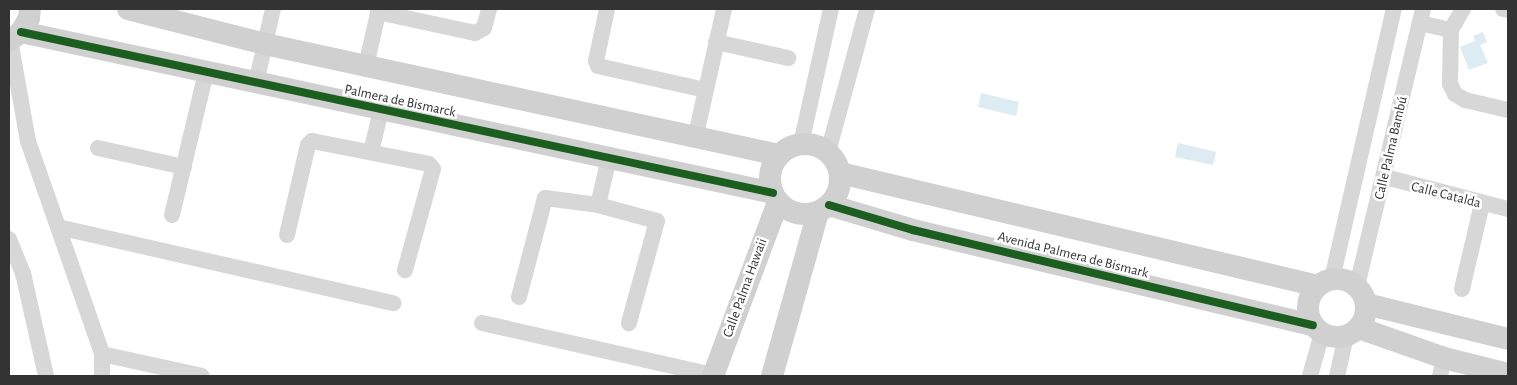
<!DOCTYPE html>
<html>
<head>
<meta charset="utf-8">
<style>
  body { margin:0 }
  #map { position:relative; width:1517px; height:385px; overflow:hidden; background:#fff; font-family:"Alegreya Sans",sans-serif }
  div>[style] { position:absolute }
  .water>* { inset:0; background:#ddebf3 }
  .street>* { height:16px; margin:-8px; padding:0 8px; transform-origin:8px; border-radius:8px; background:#d7d7d7 }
  .secondary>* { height:22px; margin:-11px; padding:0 11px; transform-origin:11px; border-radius:11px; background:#d0d0d0 }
  .secondary>.ring { margin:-11px; padding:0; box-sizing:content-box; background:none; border:22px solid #d0d0d0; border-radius:50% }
  .cycleway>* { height:8px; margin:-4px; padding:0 4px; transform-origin:4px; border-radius:4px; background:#1b5e20 }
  span { translate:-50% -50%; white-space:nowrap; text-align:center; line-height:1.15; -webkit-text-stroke:5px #fff; paint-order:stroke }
  .street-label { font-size:14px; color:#333 }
  .frame { position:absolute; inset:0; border:10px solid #333; pointer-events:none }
</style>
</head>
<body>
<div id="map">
  <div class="water">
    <div style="clip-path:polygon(1483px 32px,1487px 42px,1480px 45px,1488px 63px,1469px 70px,1460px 47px,1475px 41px,1473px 36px)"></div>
    <div style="clip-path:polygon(981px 93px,1019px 102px,1016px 116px,978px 107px)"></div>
    <div style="clip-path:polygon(1178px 143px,1216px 152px,1213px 165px,1175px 157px)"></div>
  </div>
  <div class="street">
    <div style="left:607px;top:9px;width:53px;rotate:101.9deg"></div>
    <div style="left:596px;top:61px;width:5px;rotate:68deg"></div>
    <div style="left:598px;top:66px;width:110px;rotate:12.6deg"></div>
    <div style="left:1463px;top:9px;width:24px;rotate:120deg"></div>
    <div style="left:1451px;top:30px;width:54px;rotate:91.1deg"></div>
    <div style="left:1450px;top:84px;width:11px;rotate:63deg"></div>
    <div style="left:1455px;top:94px;width:12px;rotate:31deg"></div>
    <div style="left:1465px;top:100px;width:44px;rotate:13.1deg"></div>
    <div style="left:1503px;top:9px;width:5px;rotate:11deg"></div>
    <div style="left:378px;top:12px;width:99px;rotate:12.2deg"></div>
    <div style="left:475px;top:33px;width:10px;rotate:-29deg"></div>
    <div style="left:484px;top:28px;width:20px;rotate:-75deg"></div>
    <div style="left:1420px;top:23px;width:32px;rotate:13deg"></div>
    <div style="left:10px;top:40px;width:103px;rotate:79.9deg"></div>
    <div style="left:28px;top:141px;width:225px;rotate:70.8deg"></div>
    <div style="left:102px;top:354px;width:22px;rotate:90deg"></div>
    <div style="left:716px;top:42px;width:74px;rotate:12.5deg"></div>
    <div style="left:366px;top:66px;width:58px;rotate:-77.2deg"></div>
    <div style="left:256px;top:83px;width:76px;rotate:-77.1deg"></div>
    <div style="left:695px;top:139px;width:133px;rotate:-77.4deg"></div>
    <div style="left:801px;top:144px;width:138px;rotate:-77.5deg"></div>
    <div style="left:98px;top:148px;width:88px;rotate:12.5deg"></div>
    <div style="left:371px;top:152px;width:43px;rotate:-76.6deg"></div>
    <div style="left:828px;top:152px;width:148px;rotate:-74.7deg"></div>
    <div style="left:1385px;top:177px;width:127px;rotate:14.6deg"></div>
    <div style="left:598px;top:205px;width:48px;rotate:-76.8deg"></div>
    <div style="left:172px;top:215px;width:147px;rotate:-76.6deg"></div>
    <div style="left:58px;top:227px;width:344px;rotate:12.8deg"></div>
    <div style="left:287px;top:235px;width:92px;rotate:-76.9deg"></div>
    <div style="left:308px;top:145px;width:6px;rotate:-45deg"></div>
    <div style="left:312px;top:141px;width:119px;rotate:11.1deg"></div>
    <div style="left:429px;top:164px;width:6px;rotate:51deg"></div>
    <div style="left:433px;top:169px;width:105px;rotate:105.5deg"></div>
    <div style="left:9px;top:239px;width:37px;rotate:68deg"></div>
    <div style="left:23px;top:273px;width:106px;rotate:77.4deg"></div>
    <div style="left:1332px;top:279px;width:277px;rotate:-77.1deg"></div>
    <div style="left:1357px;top:286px;width:285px;rotate:-76.6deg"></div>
    <div style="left:1462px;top:289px;width:87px;rotate:-76.8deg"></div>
    <div style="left:519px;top:297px;width:102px;rotate:-75.3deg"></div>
    <div style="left:545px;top:198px;width:53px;rotate:7.5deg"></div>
    <div style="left:598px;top:205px;width:61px;rotate:15.2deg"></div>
    <div style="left:657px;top:221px;width:106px;rotate:105.4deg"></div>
    <div style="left:482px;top:323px;width:237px;rotate:12.7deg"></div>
    <div style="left:102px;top:354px;width:102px;rotate:12.4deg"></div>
    <div style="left:1310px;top:376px;width:45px;rotate:-74.4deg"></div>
    <div style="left:1337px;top:376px;width:41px;rotate:-77.3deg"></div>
    <div style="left:1440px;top:376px;width:18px;rotate:-77deg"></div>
  </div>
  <div class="secondary">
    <div style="left:128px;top:9px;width:141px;rotate:14.3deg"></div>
    <div style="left:265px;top:44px;width:526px;rotate:12.19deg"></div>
    <div style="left:21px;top:32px;width:769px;rotate:12.08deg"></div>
    <div style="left:10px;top:40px;width:14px;rotate:-36deg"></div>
    <div style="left:21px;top:32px;width:16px;rotate:-60deg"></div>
    <div style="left:29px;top:18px;width:9px;rotate:-84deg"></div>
    <div class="ring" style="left:770px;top:144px;width:48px;height:48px"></div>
    <div style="left:840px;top:173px;width:490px;rotate:13.3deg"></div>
    <div style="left:829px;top:205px;width:88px;rotate:16.6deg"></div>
    <div style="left:913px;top:230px;width:411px;rotate:13.4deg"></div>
    <div class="ring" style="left:1308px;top:279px;width:36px;height:36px"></div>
    <div style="left:1366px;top:304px;width:146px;rotate:13.8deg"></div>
    <div style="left:1359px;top:328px;width:90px;rotate:19.4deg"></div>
    <div style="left:1444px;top:358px;width:66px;rotate:14deg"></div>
    <div style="left:713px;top:376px;width:186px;rotate:-69.5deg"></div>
    <div style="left:772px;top:376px;width:170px;rotate:-74.3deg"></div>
  </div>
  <div class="cycleway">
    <div style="left:21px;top:32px;width:769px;rotate:12.08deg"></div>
    <div style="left:829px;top:205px;width:88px;rotate:16.6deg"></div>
    <div style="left:913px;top:230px;width:411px;rotate:13.4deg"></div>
  </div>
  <div class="street-label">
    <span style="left:400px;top:101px;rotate:12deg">Palmera de Bismarck</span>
    <span style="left:1391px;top:148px;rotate:-77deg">Calle Palma Bambú</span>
    <span style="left:1446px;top:195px;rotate:14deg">Calle Catalda</span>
    <span style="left:1073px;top:255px;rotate:14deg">Avenida Palmera de Bismark</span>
    <span style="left:745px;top:288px;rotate:-70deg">Calle Palma Hawaii</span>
  </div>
  <div class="frame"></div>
</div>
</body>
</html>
